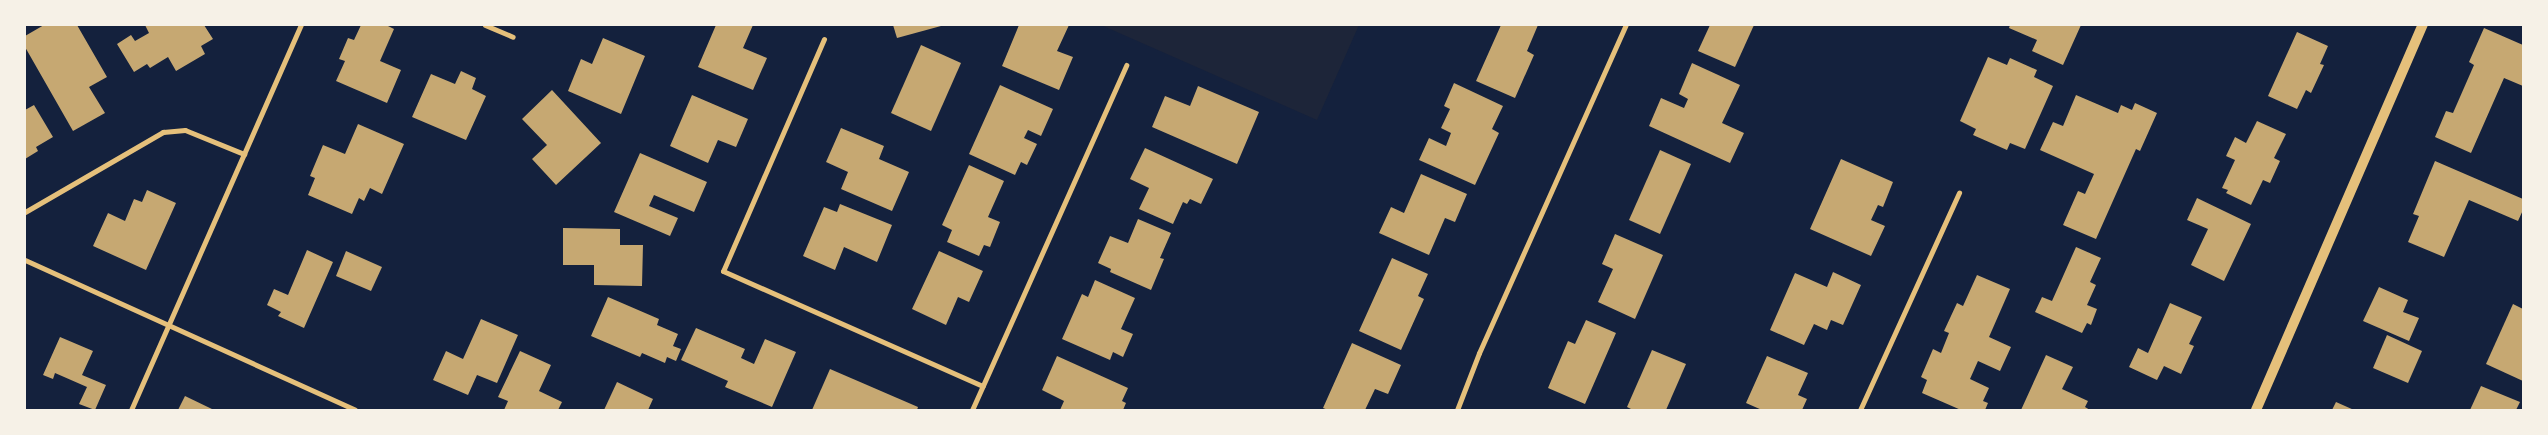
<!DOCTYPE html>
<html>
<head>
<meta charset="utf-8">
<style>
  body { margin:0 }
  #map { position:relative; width:2548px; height:435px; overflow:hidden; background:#14213d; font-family:Montserrat,sans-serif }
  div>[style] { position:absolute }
  .green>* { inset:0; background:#1d2539 }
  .building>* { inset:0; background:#c6a872 }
  .minor>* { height:5px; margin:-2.5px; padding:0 2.5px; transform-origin:2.5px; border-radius:2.5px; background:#e5c07b }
  .secondary>* { height:10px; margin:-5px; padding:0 5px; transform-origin:5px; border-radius:5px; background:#e5c07b }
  span { translate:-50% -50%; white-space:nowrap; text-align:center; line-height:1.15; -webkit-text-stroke:5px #f6f1e7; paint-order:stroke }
  .frame { position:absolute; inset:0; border:26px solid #f6f1e7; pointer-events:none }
</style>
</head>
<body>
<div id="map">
  <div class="green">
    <div style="clip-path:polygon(1101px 25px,1359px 25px,1317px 120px)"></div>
  </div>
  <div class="building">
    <div style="clip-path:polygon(44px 25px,77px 25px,107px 77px,89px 87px,105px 113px,73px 131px,25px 47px,25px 36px)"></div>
    <div style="clip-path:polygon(145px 25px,204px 25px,213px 39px,201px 46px,205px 54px,176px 71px,168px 57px,150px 68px,147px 64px,134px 72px,117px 44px,131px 35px,135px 41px,149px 33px)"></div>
    <div style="clip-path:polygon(361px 25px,386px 25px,394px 29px,380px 61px,401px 70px,387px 103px,336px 81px,345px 61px,339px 59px,348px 38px,354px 40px)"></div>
    <div style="clip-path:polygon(716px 25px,753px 25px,743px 48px,767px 58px,753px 90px,698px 67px)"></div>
    <div style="clip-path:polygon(893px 25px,941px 25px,941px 26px,897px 38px)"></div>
    <div style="clip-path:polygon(1019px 25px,1069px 25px,1057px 51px,1073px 57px,1059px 90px,1002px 66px)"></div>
    <div style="clip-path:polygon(1501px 25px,1538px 25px,1527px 51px,1534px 55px,1515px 98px,1476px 81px)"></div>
    <div style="clip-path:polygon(1710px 25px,1754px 25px,1735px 67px,1698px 51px)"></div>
    <div style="clip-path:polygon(2010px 25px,2081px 25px,2063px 65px,2032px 51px,2037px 40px,2009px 28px)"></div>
    <div style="clip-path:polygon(2484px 28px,2523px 45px,2523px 86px,2504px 78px,2471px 153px,2435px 137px,2446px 111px,2453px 113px,2474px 65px,2469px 62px)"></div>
    <div style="clip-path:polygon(2297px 32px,2328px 46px,2320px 64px,2324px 65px,2311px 93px,2306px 90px,2297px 109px,2268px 96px)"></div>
    <div style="clip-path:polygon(603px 38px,645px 56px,621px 114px,568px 91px,581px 59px,592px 64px)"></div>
    <div style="clip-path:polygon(921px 45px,961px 63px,931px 131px,891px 113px)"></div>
    <div style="clip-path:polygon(1988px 57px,2007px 65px,2010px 58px,2037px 70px,2034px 77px,2053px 86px,2025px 149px,2010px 143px,2007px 150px,1973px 135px,1976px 129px,1960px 121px)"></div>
    <div style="clip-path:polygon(1692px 63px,1740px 85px,1722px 123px,1744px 133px,1730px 163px,1649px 126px,1661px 98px,1684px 108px,1688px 99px,1679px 94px)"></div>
    <div style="clip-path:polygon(461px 71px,476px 78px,472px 89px,486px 96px,466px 140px,412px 117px,431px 74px,455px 84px)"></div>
    <div style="clip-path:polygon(1454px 83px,1503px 106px,1492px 129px,1499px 133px,1475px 185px,1419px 160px,1429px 138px,1446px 146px,1451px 133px,1441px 128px,1450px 109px,1444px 106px)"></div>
    <div style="clip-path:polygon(1000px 85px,1053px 109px,1041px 136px,1028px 130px,1024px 138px,1037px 144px,1027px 165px,1021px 162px,1015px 175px,969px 154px)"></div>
    <div style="clip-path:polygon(1198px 86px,1259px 112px,1237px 164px,1152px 127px,1165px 96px,1190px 106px)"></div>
    <div style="clip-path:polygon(552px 90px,601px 143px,556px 185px,532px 159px,547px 145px,522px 119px)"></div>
    <div style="clip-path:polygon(692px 95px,748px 119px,736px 147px,718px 140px,708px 163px,670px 146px)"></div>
    <div style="clip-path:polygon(2076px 95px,2118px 113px,2121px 105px,2132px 110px,2135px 103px,2157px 113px,2140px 151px,2136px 149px,2096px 239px,2063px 225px,2078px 191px,2085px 194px,2094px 174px,2040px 150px,2053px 122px,2063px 126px)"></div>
    <div style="clip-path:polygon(34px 105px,53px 137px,36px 147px,38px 151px,25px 159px,25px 110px)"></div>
    <div style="clip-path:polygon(2257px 121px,2286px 134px,2274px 158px,2280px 161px,2270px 183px,2263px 180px,2251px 205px,2226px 193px,2228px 190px,2222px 188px,2235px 160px,2226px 156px,2235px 137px,2246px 143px)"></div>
    <div style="clip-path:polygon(358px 124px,404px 144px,382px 194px,370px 188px,364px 201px,359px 198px,352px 214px,308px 195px,315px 178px,310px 176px,323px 145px,345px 154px)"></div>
    <div style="clip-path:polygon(841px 128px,884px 146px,879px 159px,909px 172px,892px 211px,841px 189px,848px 172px,826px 162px)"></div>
    <div style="clip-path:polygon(1145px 148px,1213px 179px,1201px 204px,1190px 199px,1187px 204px,1183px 202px,1173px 224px,1139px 209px,1149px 188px,1130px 179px)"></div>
    <div style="clip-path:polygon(1660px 150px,1691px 164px,1660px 234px,1629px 220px)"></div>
    <div style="clip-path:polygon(640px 153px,707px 182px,694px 212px,654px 195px,649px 206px,678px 218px,670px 236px,614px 212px)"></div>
    <div style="clip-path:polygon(1841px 159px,1893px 182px,1883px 207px,1878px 205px,1871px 220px,1885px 226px,1871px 256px,1810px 229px)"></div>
    <div style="clip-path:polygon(2435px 161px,2523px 199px,2523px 210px,2518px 221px,2469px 200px,2444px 257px,2408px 242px,2419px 216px,2413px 214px)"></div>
    <div style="clip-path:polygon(969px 165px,1004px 181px,988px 217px,1000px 222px,990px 247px,984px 245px,979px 256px,947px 242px,952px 230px,942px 225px)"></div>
    <div style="clip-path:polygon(1421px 174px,1467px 194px,1455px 222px,1445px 218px,1429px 255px,1379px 233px,1391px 207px,1404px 213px)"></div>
    <div style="clip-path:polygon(147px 190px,176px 203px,146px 270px,93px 246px,108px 213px,125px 221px,134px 199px,142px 202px)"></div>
    <div style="clip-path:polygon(2197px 198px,2251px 224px,2224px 281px,2191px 265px,2208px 229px,2187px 220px)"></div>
    <div style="clip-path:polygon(840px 204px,892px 225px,877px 262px,844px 247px,835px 270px,803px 256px,824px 207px,837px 212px)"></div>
    <div style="clip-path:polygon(1138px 219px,1171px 233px,1160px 258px,1164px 259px,1151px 290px,1110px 272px,1111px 269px,1098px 263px,1110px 236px,1128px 243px)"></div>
    <div style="clip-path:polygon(563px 228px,620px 229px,620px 245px,643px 245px,642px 286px,594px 285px,594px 265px,563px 265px)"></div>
    <div style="clip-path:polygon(1615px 234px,1663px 255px,1635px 319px,1598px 302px,1613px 269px,1602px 264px)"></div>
    <div style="clip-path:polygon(2076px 247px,2101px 258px,2090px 282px,2096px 285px,2087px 305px,2097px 309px,2091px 325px,2087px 323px,2082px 333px,2035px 312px,2042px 297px,2052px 301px)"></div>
    <div style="clip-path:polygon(307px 250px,333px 262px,304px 328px,278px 316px,281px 312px,267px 305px,274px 289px,288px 295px)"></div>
    <div style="clip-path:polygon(346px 251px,382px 267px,371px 291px,336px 276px)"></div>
    <div style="clip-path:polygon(939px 251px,983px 271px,969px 302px,958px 297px,946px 325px,912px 309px)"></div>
    <div style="clip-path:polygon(1392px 258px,1428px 274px,1418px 296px,1424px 299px,1401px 350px,1359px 331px)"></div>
    <div style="clip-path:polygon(1833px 272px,1861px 285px,1843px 325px,1831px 320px,1827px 330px,1814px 324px,1804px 345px,1770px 330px,1795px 273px,1827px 287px)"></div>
    <div style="clip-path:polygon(1977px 275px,2010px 289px,1989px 337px,2011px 347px,2000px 371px,1978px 361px,1970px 379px,1989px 388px,1983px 401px,1988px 403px,1985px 410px,1961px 410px,1922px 393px,1927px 380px,1921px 377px,1933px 349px,1941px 353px,1949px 333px,1944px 331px,1957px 303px,1963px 306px)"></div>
    <div style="clip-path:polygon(1095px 280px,1135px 298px,1121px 329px,1133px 334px,1123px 357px,1113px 352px,1110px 360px,1062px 339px,1082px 294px,1088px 297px)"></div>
    <div style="clip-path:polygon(2379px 287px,2408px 300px,2403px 312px,2419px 318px,2409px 341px,2363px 321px)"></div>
    <div style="clip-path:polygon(608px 297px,659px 319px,657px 325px,678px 334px,673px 346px,681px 349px,676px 361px,667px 357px,665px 363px,642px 353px,640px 357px,591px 336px)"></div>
    <div style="clip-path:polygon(2170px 303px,2202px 317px,2189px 344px,2194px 346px,2181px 374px,2164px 366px,2157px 380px,2129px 367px,2138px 348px,2148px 353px)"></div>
    <div style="clip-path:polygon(2513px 304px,2523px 309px,2523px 381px,2486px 364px)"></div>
    <div style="clip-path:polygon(481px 319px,518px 335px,497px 383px,477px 375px,468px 395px,433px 380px,446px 351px,463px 359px)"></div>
    <div style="clip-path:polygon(1586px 320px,1616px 333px,1585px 404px,1548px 388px,1568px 341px,1575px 344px)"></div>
    <div style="clip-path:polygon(696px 328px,745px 349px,741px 358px,754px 364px,765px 339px,796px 352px,772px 407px,725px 387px,728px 381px,681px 360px)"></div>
    <div style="clip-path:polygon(2387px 335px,2422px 351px,2408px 383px,2373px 368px)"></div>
    <div style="clip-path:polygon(60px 337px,93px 351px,82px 375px,106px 385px,95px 410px,79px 404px,87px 387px,55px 373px,53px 379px,43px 375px)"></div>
    <div style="clip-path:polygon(1352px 343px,1401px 365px,1388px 394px,1375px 389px,1365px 410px,1328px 410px,1323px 408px)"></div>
    <div style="clip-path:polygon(1652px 350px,1686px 364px,1666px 410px,1633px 410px,1627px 407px)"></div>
    <div style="clip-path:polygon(520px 351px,551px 365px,539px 391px,562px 402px,558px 410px,504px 410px,508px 401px,498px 397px)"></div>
    <div style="clip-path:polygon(2046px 355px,2073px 367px,2062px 389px,2088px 401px,2085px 407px,2090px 410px,2021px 410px)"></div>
    <div style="clip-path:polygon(1057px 356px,1128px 388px,1122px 401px,1126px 403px,1123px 410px,1060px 410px,1064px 401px,1042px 390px)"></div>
    <div style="clip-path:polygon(1767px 356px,1808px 373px,1798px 395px,1807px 399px,1802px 410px,1762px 410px,1746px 403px)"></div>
    <div style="clip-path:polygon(830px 369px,918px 407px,917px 410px,812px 410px)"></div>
    <div style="clip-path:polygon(617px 382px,653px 399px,648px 410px,604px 410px)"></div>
    <div style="clip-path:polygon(2481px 386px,2520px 402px,2516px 410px,2470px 410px)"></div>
    <div style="clip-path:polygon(185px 396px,214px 410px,178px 410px)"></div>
    <div style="clip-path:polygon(2336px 402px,2354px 410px,2332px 410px)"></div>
  </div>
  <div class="minor">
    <div style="left:485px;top:25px;width:30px;rotate:23deg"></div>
    <div style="left:824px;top:39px;width:253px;rotate:113.5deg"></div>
    <div style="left:723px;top:271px;width:284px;rotate:23.9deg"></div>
    <div style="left:25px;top:212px;width:160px;rotate:-30.1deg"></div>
    <div style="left:163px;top:132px;width:22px;rotate:-5deg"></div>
    <div style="left:185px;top:130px;width:64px;rotate:22.1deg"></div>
    <div style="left:25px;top:260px;width:362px;rotate:24.4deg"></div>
    <div style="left:131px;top:410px;width:421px;rotate:-66.2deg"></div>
    <div style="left:972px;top:410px;width:378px;rotate:-65.9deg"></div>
    <div style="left:1457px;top:410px;width:61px;rotate:-68.9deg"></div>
    <div style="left:1479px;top:353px;width:359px;rotate:-65.9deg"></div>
    <div style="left:1860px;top:410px;width:239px;rotate:-65.5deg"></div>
  </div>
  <div class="secondary">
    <div style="left:2256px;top:410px;width:420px;rotate:-66.6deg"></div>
  </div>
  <div class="frame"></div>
</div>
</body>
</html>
